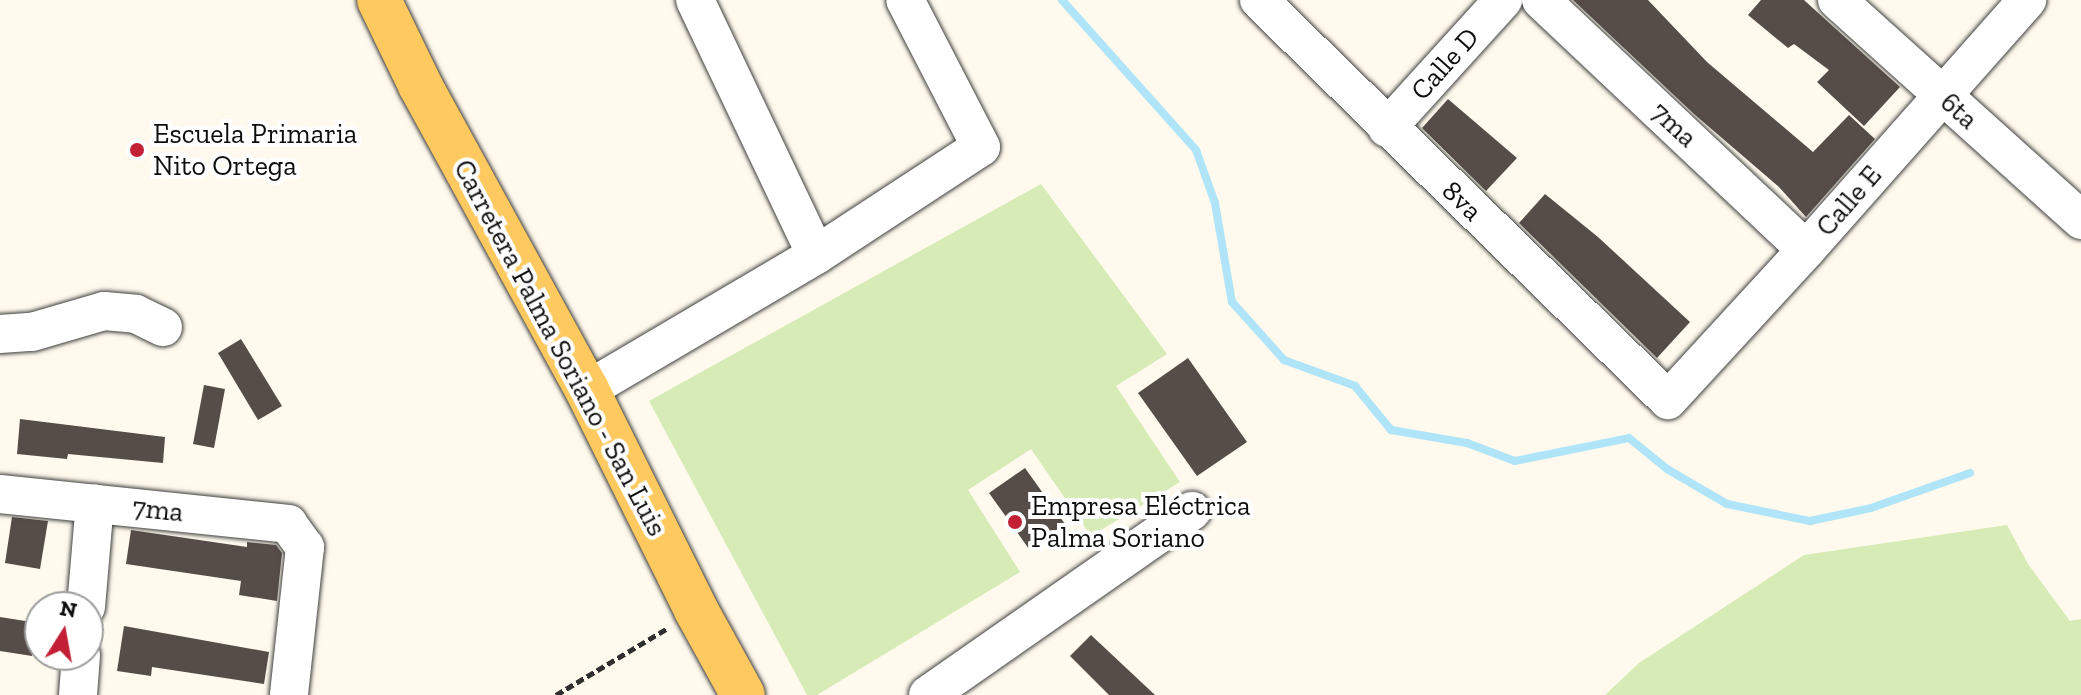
<!DOCTYPE html>
<html>
<head>
<meta charset="utf-8">
<style>
  body { margin:0 }
  #map { position:relative; width:2081px; height:695px; overflow:hidden; background:#fffaed; font-family:"Zilla Slab",serif }
  div>[style] { position:absolute }
  .green>* { inset:0; background:#d6ebb6 }
  .stream>* { height:8px; margin:-4px; padding:0 4px; transform-origin:4px; border-radius:4px; background:#b0e4f8 }
  .building>* { inset:0; background:#564d49 }
  .path>* { height:5px; margin-top:-2.5px; transform-origin:0; background:repeating-linear-gradient(90deg,#2f2f2f 0 8px,transparent 0 12px) }
  .roads { filter:drop-shadow(0 0 2px #404040) drop-shadow(0 0 2px #404040) }
  .minor>* { height:38px; margin:-19px; padding:0 19px; transform-origin:19px; border-radius:19px; background:#fff }
  .major>* { height:44px; margin:-22px; padding:0 22px; transform-origin:22px; border-radius:22px; background:#fec95f }
  .dots>* { width:22px; height:22px; translate:-50% -50%; box-sizing:border-box; border:4px solid #fff; border-radius:50% }
  span { translate:-50% -50%; white-space:nowrap; text-align:center; line-height:1.15; -webkit-text-stroke:8px #fff; paint-order:stroke }
  .street-label { font-size:28px; color:#0d0d0d }
  .poi-label { font-size:28px; color:#0d0d0d }
  .left { translate:0 -50%; text-align:left }
  .north { position:absolute; left:24px; top:591px; width:80px; height:80px; box-sizing:border-box; background:#fff; border:2px solid #9e9e9e; border-radius:50%; rotate:11deg; font-size:22px; font-weight:700; line-height:32px; text-align:center; color:#0d0d0d }
  .north::after { content:''; display:block; margin:auto; width:28px; height:36px; background:#c32036; clip-path:polygon(50% 0,100% 100%,50% 72%,0 100%) }
</style>
</head>
<body>
<div id="map">
  <div class="green">
    <div style="clip-path:polygon(1041px 184px,1167px 354px,1116px 386px,1180px 482px,1091px 536px,1031px 449px,968px 490px,1020px 572px,817px 695px,807px 695px,649px 401px)"></div>
    <div style="clip-path:polygon(2007px 525px,2028px 564px,2070px 621px,2081px 619px,2081px 695px,1605px 695px,1639px 663px,1804px 555px)"></div>
  </div>
  <div class="stream">
    <div style="left:1062px;top:0;width:201px;rotate:48.2deg"></div>
    <div style="left:1196px;top:150px;width:56px;rotate:70.3deg"></div>
    <div style="left:1215px;top:203px;width:100px;rotate:80.3deg"></div>
    <div style="left:1232px;top:302px;width:78px;rotate:48.1deg"></div>
    <div style="left:1284px;top:360px;width:76px;rotate:20.1deg"></div>
    <div style="left:1355px;top:386px;width:57px;rotate:50.7deg"></div>
    <div style="left:1391px;top:430px;width:77px;rotate:9.7deg"></div>
    <div style="left:1467px;top:443px;width:51px;rotate:20.6deg"></div>
    <div style="left:1515px;top:461px;width:116px;rotate:-11.4deg"></div>
    <div style="left:1629px;top:438px;width:49px;rotate:39.2deg"></div>
    <div style="left:1667px;top:469px;width:69px;rotate:30.3deg"></div>
    <div style="left:1727px;top:504px;width:85px;rotate:11.6deg"></div>
    <div style="left:1810px;top:521px;width:62px;rotate:-12deg"></div>
    <div style="left:1871px;top:508px;width:105px;rotate:-19.5deg"></div>
  </div>
  <div class="building">
    <div style="clip-path:polygon(1573px 0,1648px 0,1707px 62px,1813px 152px,1849px 115px,1875px 139px,1806px 217px,1779px 187px,1694px 114px)"></div>
    <div style="clip-path:polygon(1761px 0,1804px 0,1900px 87px,1864px 126px,1817px 82px,1829px 70px,1794px 44px,1788px 48px,1748px 15px)"></div>
    <div style="clip-path:polygon(1448px 99px,1517px 158px,1486px 191px,1422px 128px)"></div>
    <div style="clip-path:polygon(1545px 194px,1598px 237px,1690px 322px,1657px 358px,1519px 223px)"></div>
    <div style="clip-path:polygon(241px 339px,282px 406px,258px 420px,218px 353px)"></div>
    <div style="clip-path:polygon(1188px 358px,1247px 442px,1197px 476px,1138px 393px)"></div>
    <div style="clip-path:polygon(204px 385px,225px 389px,214px 448px,193px 444px)"></div>
    <div style="clip-path:polygon(20px 419px,165px 437px,163px 463px,68px 454px,67px 459px,17px 454px)"></div>
    <div style="clip-path:polygon(1025px 468px,1065px 524px,1029px 549px,989px 493px)"></div>
    <div style="clip-path:polygon(12px 517px,48px 521px,40px 569px,5px 563px)"></div>
    <div style="clip-path:polygon(131px 530px,247px 547px,247px 542px,276px 545px,282px 553px,277px 601px,239px 595px,241px 581px,126px 564px)"></div>
    <div style="clip-path:polygon(0 617px,38px 623px,32px 656px,0 651px)"></div>
    <div style="clip-path:polygon(124px 626px,269px 652px,264px 684px,152px 667px,151px 676px,117px 671px)"></div>
    <div style="clip-path:polygon(1091px 635px,1155px 695px,1109px 695px,1070px 656px)"></div>
  </div>
  <div class="path">
    <div style="left:556px;top:695px;width:131px;rotate:-30.9deg"></div>
  </div>
  <div class="roads">
    <div class="minor">
      <div style="left:695px;top:0;width:282px;rotate:64.6deg"></div>
      <div style="left:1259px;top:0;width:572px;rotate:44.36deg"></div>
      <div style="left:1668px;top:400px;width:204px;rotate:-47.4deg"></div>
      <div style="left:1806px;top:250px;width:334px;rotate:-48.5deg"></div>
      <div style="left:1541px;top:0;width:364px;rotate:43.3deg"></div>
      <div style="left:1837px;top:0;width:329px;rotate:42deg"></div>
      <div style="left:1387px;top:128px;width:173px;rotate:-47.8deg"></div>
      <div style="left:0;top:334px;width:32px;rotate:-4deg"></div>
      <div style="left:32px;top:332px;width:75px;rotate:-16.3deg"></div>
      <div style="left:104px;top:311px;width:32px;rotate:5deg"></div>
      <div style="left:136px;top:314px;width:30px;rotate:26deg"></div>
      <div style="left:587px;top:390px;width:266px;rotate:-30.5deg"></div>
      <div style="left:816px;top:255px;width:197px;rotate:-33.2deg"></div>
      <div style="left:981px;top:147px;width:165px;rotate:-117.3deg"></div>
      <div style="left:0;top:494px;width:290px;rotate:5.9deg"></div>
      <div style="left:288px;top:524px;width:29px;rotate:54deg"></div>
      <div style="left:305px;top:547px;width:149px;rotate:96.2deg"></div>
      <div style="left:86px;top:607px;width:104px;rotate:-85.1deg"></div>
      <div style="left:78px;top:695px;width:40px;rotate:-85.7deg"></div>
      <div style="left:928px;top:695px;width:322px;rotate:-34.9deg"></div>
    </div>
    <div class="major">
      <div style="left:379px;top:0;width:94px;rotate:64.2deg"></div>
      <div style="left:420px;top:85px;width:348px;rotate:61.3deg"></div>
      <div style="left:587px;top:390px;width:246px;rotate:63.6deg"></div>
      <div style="left:696px;top:610px;width:97px;rotate:61.1deg"></div>
    </div>
  </div>
  <div class="dots">
    <div style="left:137px;top:150px;background:#c32036"></div>
    <div style="left:1015px;top:522px;background:#c32036"></div>
  </div>
  <div class="street-label">
    <span style="left:1445px;top:64px;rotate:-48deg">Calle D</span>
    <span style="left:1959px;top:111px;rotate:42deg">6ta</span>
    <span style="left:1674px;top:125px;rotate:43deg">7ma</span>
    <span style="left:1462px;top:201px;rotate:44deg">8va</span>
    <span style="left:1849px;top:201px;rotate:-49deg">Calle E</span>
    <span style="left:560px;top:348px;rotate:62deg">Carretera Palma Soriano - San Luis</span>
    <span style="left:158px;top:510px;rotate:6deg">7ma</span>
  </div>
  <div class="poi-label">
    <span class="left" style="left:153px;top:150px">Escuela Primaria<br>Nito Ortega</span>
    <span class="left" style="left:1031px;top:522px">Empresa Eléctrica<br>Palma Soriano</span>
  </div>
  <div class="north">N</div>
</div>
</body>
</html>
